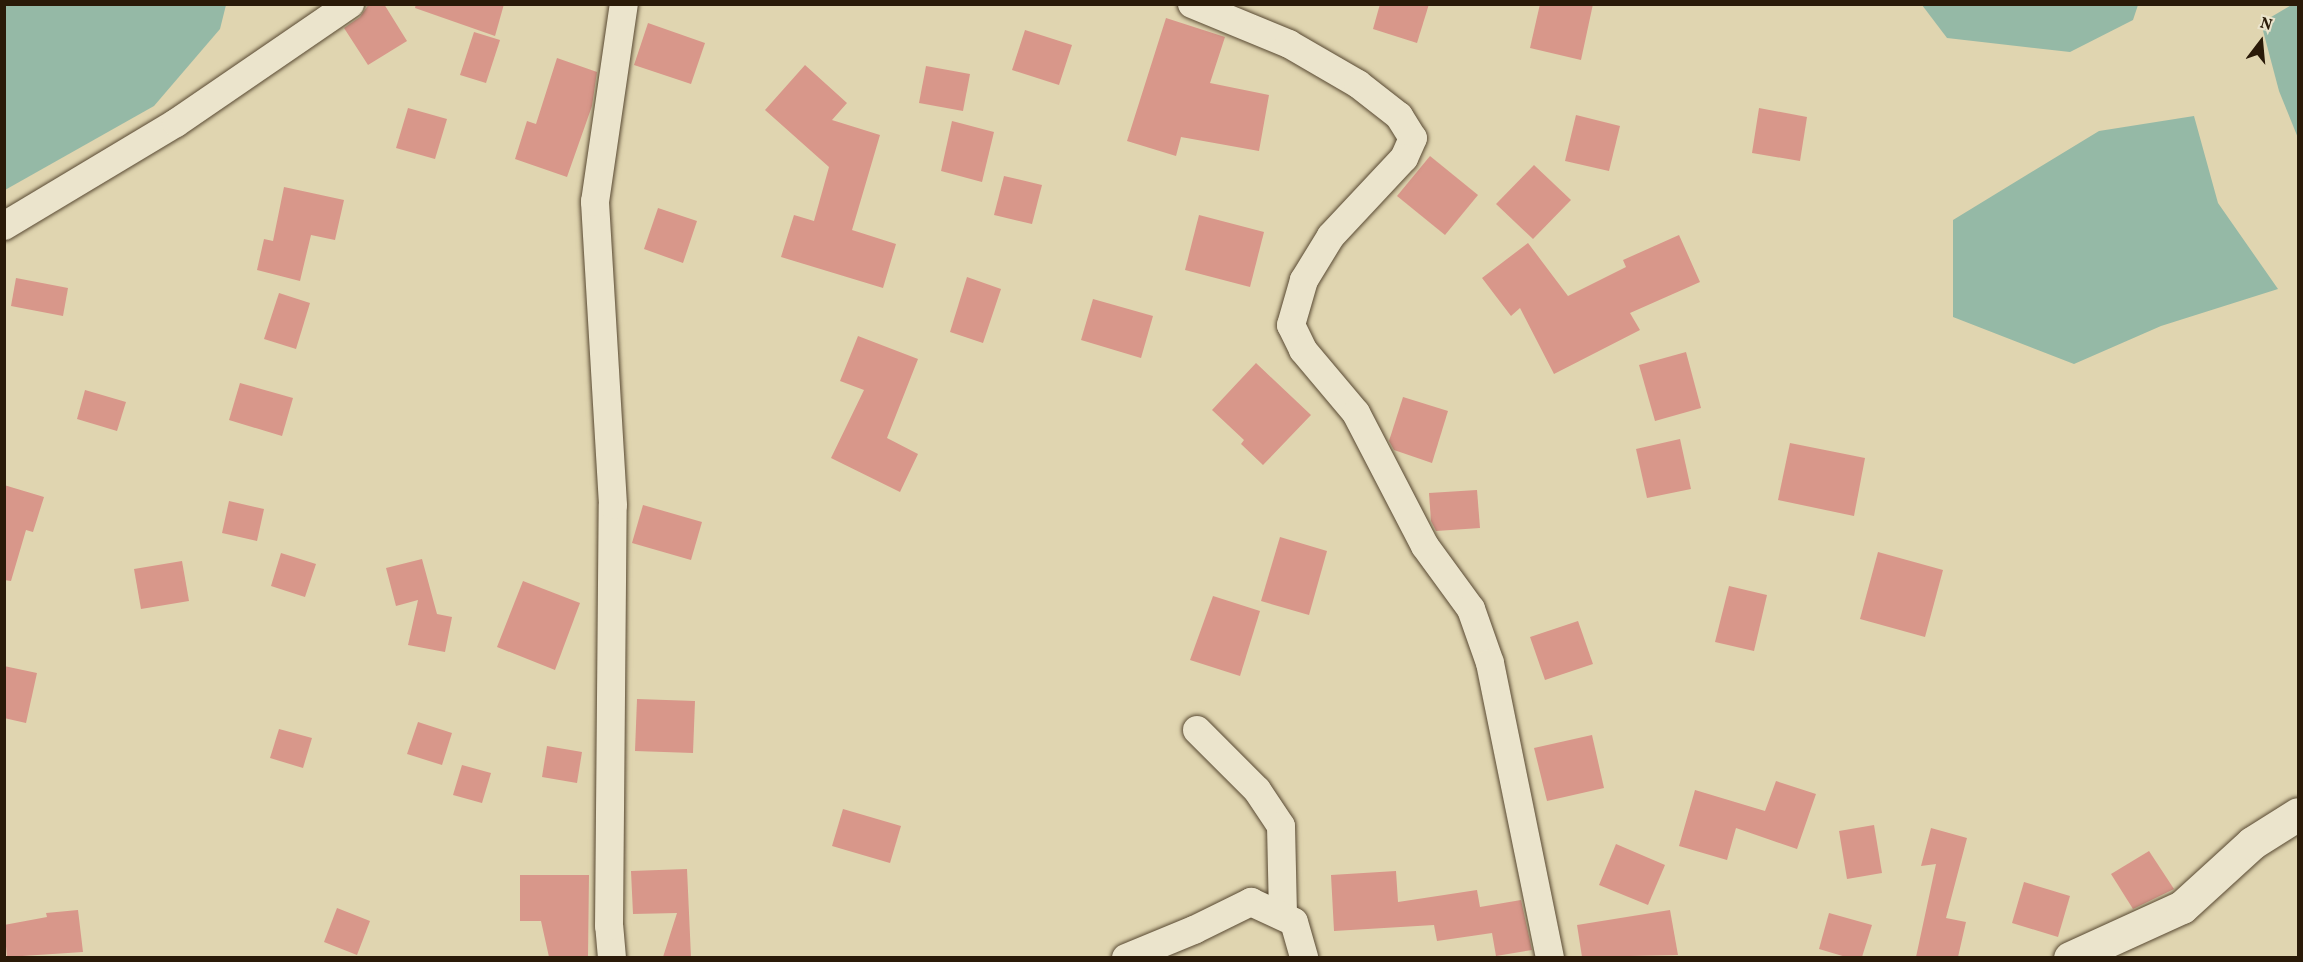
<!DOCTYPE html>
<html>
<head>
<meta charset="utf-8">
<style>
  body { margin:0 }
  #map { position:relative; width:2303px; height:962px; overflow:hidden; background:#e0d5b0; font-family:Vollkorn,serif }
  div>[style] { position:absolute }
  .water>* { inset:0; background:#95b9a6 }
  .building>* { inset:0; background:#d8978a }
  .roads { filter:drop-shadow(0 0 2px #584932) drop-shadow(0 0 2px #584932) }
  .street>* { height:28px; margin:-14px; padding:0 14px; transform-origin:14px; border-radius:14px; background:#ebe4cc }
  .secondary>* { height:33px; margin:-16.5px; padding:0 16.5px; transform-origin:16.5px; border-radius:16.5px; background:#ebe4cc }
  span { translate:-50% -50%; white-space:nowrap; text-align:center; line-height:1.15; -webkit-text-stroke:4.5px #ebe4cc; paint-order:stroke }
  .frame { position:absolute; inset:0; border:6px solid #2a1a08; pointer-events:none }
  .north { position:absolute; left:2231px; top:12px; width:60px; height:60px; -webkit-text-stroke:4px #ebe4cc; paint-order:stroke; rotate:16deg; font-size:16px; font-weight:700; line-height:24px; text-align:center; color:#2a1a08 }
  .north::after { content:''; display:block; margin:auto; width:21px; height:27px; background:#2a1a08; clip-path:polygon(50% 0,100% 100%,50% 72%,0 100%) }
</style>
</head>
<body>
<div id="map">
  <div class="water">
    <div style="clip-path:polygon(5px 4px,226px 4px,226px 5px,220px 29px,154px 106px,5px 190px)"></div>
    <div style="clip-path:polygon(2293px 4px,2298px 5px,2298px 138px,2279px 91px,2261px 23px)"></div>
    <div style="clip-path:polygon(1922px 5px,2138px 5px,2133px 20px,2070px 52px,1947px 38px)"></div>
    <div style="clip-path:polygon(2194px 116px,2218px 203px,2278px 289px,2161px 326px,2074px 364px,1953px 317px,1953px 220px,2099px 131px)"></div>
  </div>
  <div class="building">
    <div style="clip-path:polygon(369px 4px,384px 4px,407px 41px,368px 65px,344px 28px,360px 17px)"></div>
    <div style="clip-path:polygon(416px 4px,504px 4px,495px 36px,415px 8px)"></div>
    <div style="clip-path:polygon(1380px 4px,1429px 4px,1417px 43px,1373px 29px)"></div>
    <div style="clip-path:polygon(1540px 4px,1593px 4px,1581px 60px,1530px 48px)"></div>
    <div style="clip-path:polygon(1166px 18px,1225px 37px,1210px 83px,1269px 95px,1259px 151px,1181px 137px,1176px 156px,1127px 141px)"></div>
    <div style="clip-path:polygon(648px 23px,705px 43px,691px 84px,634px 65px)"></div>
    <div style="clip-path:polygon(1025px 30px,1072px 45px,1059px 85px,1012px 70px)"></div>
    <div style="clip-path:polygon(474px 32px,500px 40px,486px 83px,460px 75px)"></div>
    <div style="clip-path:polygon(557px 58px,597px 72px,592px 106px,567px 177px,515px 159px,527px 121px,536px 124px)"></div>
    <div style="clip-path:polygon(805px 65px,847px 103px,832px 120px,880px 135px,852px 230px,896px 244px,883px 288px,781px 257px,794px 215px,814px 221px,829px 167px,765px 110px)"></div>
    <div style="clip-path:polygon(926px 66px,970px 74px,963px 111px,919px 103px)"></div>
    <div style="clip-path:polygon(408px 108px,447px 119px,435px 159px,396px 148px)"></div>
    <div style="clip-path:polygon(1759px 108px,1807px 117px,1800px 161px,1752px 153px)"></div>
    <div style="clip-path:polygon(1576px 115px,1620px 126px,1609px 171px,1565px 161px)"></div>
    <div style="clip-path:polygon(952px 121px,994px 132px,982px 182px,941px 171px)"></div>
    <div style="clip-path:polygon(1430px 156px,1478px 195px,1445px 235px,1397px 196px)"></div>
    <div style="clip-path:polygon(1534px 165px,1571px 200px,1533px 239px,1496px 204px)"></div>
    <div style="clip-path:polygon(1004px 176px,1042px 185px,1032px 224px,994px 215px)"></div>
    <div style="clip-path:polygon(284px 187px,344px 200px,335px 240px,311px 235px,300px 281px,257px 270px,264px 239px,273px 241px)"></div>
    <div style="clip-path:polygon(658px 208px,697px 221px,683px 263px,644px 249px)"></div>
    <div style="clip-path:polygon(1199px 215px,1264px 232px,1250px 287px,1185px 270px)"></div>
    <div style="clip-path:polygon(1679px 235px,1700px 282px,1630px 313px,1640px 330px,1554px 374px,1520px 308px,1511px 316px,1482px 278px,1528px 243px,1568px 296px,1626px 267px,1623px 260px)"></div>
    <div style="clip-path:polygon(967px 277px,1001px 289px,983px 343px,950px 332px)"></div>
    <div style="clip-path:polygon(16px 278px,68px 288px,63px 316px,11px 306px)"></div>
    <div style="clip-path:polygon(279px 293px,310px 303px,296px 349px,264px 339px)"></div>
    <div style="clip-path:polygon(1093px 299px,1153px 316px,1141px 358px,1081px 340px)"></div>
    <div style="clip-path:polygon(858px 336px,918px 359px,887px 438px,918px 454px,900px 492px,831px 458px,864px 390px,840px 381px)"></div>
    <div style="clip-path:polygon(1686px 352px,1701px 408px,1655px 421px,1639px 365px)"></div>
    <div style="clip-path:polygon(1256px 363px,1311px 415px,1263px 465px,1241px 444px,1244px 440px,1212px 410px)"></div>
    <div style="clip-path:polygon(240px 383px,293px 398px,282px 436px,229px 420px)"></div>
    <div style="clip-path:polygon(85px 390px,126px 402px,117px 431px,77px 419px)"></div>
    <div style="clip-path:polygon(1403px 397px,1448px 411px,1432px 463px,1394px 450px,1389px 441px)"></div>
    <div style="clip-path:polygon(1680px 439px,1691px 489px,1647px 498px,1636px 449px)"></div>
    <div style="clip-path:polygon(1790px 443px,1865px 458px,1854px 516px,1778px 500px)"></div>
    <div style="clip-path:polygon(4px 485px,44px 497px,33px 532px,26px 530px,11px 581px,4px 580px)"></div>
    <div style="clip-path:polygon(1477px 490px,1480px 528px,1436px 531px,1431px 521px,1429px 493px)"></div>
    <div style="clip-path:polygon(229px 501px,264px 509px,257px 541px,222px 533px)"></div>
    <div style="clip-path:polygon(643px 505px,702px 522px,691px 560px,632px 543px)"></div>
    <div style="clip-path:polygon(1280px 537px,1327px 551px,1309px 615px,1261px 601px)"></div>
    <div style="clip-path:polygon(1878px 552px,1943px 570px,1925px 637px,1860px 619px)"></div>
    <div style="clip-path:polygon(281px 553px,316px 564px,305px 597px,271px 586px)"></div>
    <div style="clip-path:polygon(422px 559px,437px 614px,452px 617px,445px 652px,408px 645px,418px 600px,396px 606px,386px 568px)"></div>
    <div style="clip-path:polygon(182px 561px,189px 601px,141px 609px,134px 569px)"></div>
    <div style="clip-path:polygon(523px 581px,580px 603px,555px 670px,497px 647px)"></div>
    <div style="clip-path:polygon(1729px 586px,1767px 595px,1754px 651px,1715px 642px)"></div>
    <div style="clip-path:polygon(1213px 596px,1260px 611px,1240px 676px,1190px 660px)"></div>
    <div style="clip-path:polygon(1578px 621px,1593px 664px,1545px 680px,1530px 637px)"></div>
    <div style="clip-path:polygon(4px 666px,37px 673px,26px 723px,4px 718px)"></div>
    <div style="clip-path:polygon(637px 699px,695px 701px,693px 753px,635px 751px)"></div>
    <div style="clip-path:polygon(418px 722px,452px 733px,442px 765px,407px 754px)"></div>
    <div style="clip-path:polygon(279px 729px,312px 738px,303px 768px,270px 758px)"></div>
    <div style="clip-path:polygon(1592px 735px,1604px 788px,1547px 801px,1534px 748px)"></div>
    <div style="clip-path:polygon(547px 746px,582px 752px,577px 783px,542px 777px)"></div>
    <div style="clip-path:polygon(462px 765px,491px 773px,482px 803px,453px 795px)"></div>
    <div style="clip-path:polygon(1776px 781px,1816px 794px,1797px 849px,1736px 828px,1727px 860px,1679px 846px,1695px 790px,1765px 811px)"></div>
    <div style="clip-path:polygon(843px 809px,901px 826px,890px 863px,832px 846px)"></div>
    <div style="clip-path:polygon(1874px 825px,1882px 873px,1847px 879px,1839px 831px)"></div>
    <div style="clip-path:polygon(1931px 828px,1967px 838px,1946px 918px,1966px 922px,1958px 957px,1916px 957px,1936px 864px,1921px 866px)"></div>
    <div style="clip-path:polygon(1616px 844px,1665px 865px,1648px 905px,1599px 885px)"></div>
    <div style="clip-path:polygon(2149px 851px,2174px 889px,2133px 909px,2111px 874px)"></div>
    <div style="clip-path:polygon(687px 869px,691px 957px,663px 957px,677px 913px,633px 914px,631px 871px)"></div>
    <div style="clip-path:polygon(1396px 871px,1398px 902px,1477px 890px,1480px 907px,1521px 900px,1532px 950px,1496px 956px,1492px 933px,1437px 941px,1434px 925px,1334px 931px,1331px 875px)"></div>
    <div style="clip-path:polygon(520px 875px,589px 875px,588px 957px,549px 957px,541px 921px,520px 921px)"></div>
    <div style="clip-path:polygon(2024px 882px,2070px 896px,2058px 937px,2012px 923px)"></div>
    <div style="clip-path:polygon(337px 908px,370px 921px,357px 955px,324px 942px)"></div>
    <div style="clip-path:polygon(78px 910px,83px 952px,7px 957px,4px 925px,47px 917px,46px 913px)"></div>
    <div style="clip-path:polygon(1670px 910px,1678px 955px,1582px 957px,1577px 925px)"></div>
    <div style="clip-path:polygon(1829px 913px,1872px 925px,1862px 957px,1846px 957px,1819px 949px)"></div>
  </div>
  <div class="roads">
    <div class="street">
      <div style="left:1192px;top:4px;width:105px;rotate:22.4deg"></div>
      <div style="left:1289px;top:44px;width:80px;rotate:30.1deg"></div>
      <div style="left:1358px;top:84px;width:52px;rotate:38deg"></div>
      <div style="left:1399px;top:116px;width:26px;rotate:58deg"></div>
      <div style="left:1413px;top:138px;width:22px;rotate:114deg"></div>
      <div style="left:1404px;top:158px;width:107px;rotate:133.1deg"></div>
      <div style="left:1331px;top:236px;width:52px;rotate:121.5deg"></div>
      <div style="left:1304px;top:280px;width:47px;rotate:106.1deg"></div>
      <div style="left:1291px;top:325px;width:28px;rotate:64deg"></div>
      <div style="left:1303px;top:350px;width:82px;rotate:49.9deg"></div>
      <div style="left:1356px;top:413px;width:150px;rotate:62.6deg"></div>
      <div style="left:1425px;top:546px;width:78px;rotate:53.9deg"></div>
      <div style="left:1471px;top:609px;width:57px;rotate:70.6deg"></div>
      <div style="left:1490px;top:663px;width:301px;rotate:78.5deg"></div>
      <div style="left:4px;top:226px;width:200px;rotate:-30.9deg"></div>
      <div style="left:176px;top:123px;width:211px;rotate:-34.4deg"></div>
      <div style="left:1197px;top:730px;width:85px;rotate:45deg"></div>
      <div style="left:1257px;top:790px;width:43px;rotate:56.3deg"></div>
      <div style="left:1281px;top:826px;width:90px;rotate:88.7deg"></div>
      <div style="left:612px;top:958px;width:32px;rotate:-95deg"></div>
      <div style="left:609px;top:926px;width:421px;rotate:-89.5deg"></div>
      <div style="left:613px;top:505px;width:304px;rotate:-93.4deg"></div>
      <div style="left:595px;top:202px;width:200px;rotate:-81.7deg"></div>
      <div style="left:1126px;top:958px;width:74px;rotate:-22.4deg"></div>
      <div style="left:1194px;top:930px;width:64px;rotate:-26.2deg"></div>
      <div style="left:1251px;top:902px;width:47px;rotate:24.9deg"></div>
      <div style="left:1294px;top:922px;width:37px;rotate:74deg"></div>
    </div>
    <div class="secondary">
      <div style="left:2070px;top:958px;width:123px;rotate:-24.5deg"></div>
      <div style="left:2182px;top:907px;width:95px;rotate:-42.4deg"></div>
      <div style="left:2252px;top:843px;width:54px;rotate:-32.2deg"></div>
    </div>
  </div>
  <div class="frame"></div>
  <div class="north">N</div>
</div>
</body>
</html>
